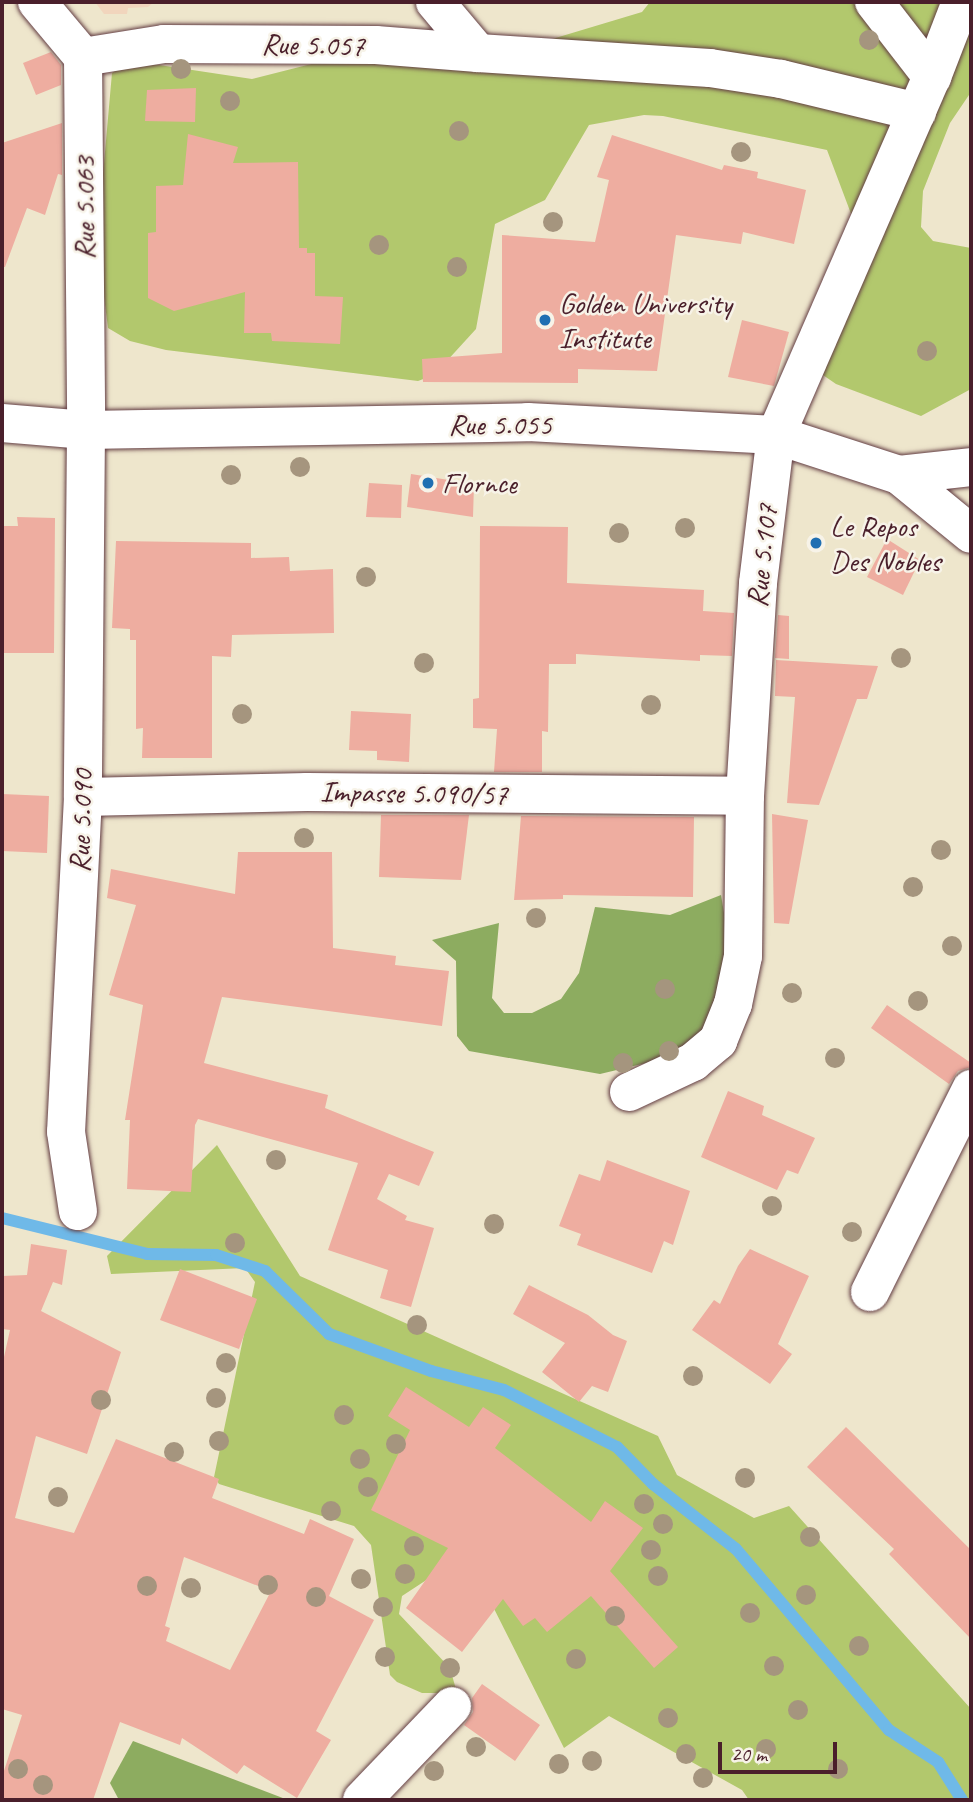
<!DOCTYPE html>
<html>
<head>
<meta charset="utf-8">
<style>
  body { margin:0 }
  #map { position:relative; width:973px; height:1802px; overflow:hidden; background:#eee6cc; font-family:Caveat,sans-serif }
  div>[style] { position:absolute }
  .built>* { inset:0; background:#f1d5bd }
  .green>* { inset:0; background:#b2c86d }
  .forest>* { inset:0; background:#8dac60 }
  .stream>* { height:12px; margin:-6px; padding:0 6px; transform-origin:6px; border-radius:6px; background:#6fb9e8 }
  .building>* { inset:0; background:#eeada0 }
  .roads { filter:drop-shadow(0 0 2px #633d43) drop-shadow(0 0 2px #633d43) }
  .minor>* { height:38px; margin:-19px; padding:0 19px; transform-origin:19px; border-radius:19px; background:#fff }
  .trees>* { width:20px; height:20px; margin:-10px; border-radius:50%; background:#a5957e }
  .dots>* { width:19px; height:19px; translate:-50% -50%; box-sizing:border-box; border:4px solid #f7f3e8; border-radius:50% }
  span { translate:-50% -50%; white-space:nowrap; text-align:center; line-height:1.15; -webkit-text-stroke:5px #f7f3e8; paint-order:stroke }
  .street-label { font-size:30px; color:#4a1f2b }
  .poi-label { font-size:30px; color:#4a1f2b }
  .left { translate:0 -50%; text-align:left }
  .frame { position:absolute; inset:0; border:4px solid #4a1f2b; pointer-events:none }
  .scale { position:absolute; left:718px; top:1742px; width:119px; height:32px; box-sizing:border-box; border:4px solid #4a1f2b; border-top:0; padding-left:9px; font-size:21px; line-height:24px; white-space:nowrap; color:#4a1f2b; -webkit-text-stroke:5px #f7f3e8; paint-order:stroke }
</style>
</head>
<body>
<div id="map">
  <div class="built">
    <div style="clip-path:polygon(95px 2px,154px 2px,148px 7px,128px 8px,127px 14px,104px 14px)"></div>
  </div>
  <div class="green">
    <div style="clip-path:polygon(650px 2px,971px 2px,971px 92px,950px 123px,923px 191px,921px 227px,933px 241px,971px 248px,971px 389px,921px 416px,836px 384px,820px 373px,853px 219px,827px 150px,663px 116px,644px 115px,589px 125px,545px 200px,495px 224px,476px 329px,434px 375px,418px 381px,166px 350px,130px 341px,108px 328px,97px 242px,112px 73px,126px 60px,252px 79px,327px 60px,462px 66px,642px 12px)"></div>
    <div style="clip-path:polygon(217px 1145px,300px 1276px,658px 1436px,677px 1475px,754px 1518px,789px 1506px,971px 1709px,971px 1800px,749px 1800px,742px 1790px,609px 1716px,564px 1748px,470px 1561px,463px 1556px,402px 1596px,399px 1614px,450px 1668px,457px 1693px,422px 1693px,397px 1682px,390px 1675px,371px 1545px,354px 1526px,219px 1484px,214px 1477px,255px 1282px,245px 1268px,111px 1274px,107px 1256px)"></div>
  </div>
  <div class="forest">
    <div style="clip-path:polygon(721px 895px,732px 961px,715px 1027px,663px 1059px,600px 1074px,469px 1051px,457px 1036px,456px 961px,432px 940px,499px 923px,492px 998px,504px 1013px,532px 1013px,561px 999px,579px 973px,595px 907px,670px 915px)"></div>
    <div style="clip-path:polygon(133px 1741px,288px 1800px,119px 1800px,110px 1783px)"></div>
  </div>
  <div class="stream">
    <div style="left:2px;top:1218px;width:149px;rotate:13.9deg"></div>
    <div style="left:147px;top:1254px;width:69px;rotate:0.8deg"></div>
    <div style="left:216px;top:1255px;width:52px;rotate:18.1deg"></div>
    <div style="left:265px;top:1271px;width:90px;rotate:44.5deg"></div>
    <div style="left:329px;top:1334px;width:109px;rotate:19.9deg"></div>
    <div style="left:431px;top:1371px;width:75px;rotate:14.6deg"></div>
    <div style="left:504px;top:1390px;width:127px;rotate:26.8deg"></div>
    <div style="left:617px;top:1447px;width:52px;rotate:45.8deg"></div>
    <div style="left:653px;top:1484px;width:105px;rotate:38.1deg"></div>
    <div style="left:736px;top:1549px;width:237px;rotate:49.8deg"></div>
    <div style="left:889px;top:1730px;width:59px;rotate:33.1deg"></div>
    <div style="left:938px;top:1762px;width:45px;rotate:57.7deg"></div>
  </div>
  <div class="building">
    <div style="clip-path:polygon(51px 52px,61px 65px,61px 85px,36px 95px,23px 63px)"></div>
    <div style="clip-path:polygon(196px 88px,195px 122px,145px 121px,147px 90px)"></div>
    <div style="clip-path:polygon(62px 123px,62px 175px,58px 174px,45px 215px,27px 208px,5px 267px,2px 267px,2px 143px)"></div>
    <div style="clip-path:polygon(188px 134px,238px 147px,233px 163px,298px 162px,299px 248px,307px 248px,307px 253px,315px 253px,315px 296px,343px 297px,340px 344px,272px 341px,271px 333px,244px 333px,245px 292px,174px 311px,148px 298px,148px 233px,156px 232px,156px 186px,183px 185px)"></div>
    <div style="clip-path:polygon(612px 135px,722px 170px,724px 165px,758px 172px,757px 178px,806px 190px,794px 244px,743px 232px,741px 244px,676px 235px,657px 371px,578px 369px,578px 383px,423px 382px,422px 359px,502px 353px,502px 235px,595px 242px,609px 180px,597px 177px)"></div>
    <div style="clip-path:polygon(742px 320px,789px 332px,774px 386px,728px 377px)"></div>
    <div style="clip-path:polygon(411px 474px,474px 484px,473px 517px,407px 507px)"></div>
    <div style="clip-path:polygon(369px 483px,402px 485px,401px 518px,366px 517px)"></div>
    <div style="clip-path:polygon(17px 517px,55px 518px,54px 653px,2px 653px,2px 526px,18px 526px)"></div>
    <div style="clip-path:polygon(480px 526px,568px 527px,567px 583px,704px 590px,703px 611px,734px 613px,732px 656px,700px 655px,700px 661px,576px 654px,576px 664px,549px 664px,548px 732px,542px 731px,542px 772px,494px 772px,497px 729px,473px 728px,473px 699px,479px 698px)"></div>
    <div style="clip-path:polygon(887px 539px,920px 560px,903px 595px,867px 577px)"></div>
    <div style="clip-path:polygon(116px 541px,251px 543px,251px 558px,289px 557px,290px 571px,333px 569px,334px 633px,232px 635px,231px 657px,212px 656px,212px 758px,142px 758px,143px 728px,136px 729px,136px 640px,130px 640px,130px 629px,112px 628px)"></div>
    <div style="clip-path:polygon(778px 615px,789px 616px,789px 659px,775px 658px)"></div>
    <div style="clip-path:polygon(776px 660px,878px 666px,867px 699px,857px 699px,819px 805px,787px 803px,795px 697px,775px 696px)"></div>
    <div style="clip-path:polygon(351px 711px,411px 714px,409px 762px,377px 760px,377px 751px,349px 750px)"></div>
    <div style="clip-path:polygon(2px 794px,49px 796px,47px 853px,2px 851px)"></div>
    <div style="clip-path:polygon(772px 814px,808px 820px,789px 924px,774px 923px)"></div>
    <div style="clip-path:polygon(381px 815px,469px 815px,461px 880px,379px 877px)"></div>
    <div style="clip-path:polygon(521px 816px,694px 817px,693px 897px,563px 895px,563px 899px,514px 900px)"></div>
    <div style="clip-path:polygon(238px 852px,332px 852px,333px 948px,396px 956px,395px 965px,449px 971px,442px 1026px,222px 997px,204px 1063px,328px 1095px,325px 1108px,434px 1152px,419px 1186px,389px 1174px,377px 1199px,407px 1216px,405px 1220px,434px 1228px,411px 1307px,380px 1298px,388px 1270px,328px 1250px,358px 1163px,198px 1119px,195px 1125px,191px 1192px,127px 1189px,130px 1120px,125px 1120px,143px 1005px,109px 995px,136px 905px,107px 898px,111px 869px,235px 894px)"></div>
    <div style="clip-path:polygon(887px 1005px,971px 1063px,971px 1067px,958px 1071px,949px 1084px,871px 1028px)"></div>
    <div style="clip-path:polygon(728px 1091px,764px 1106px,762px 1115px,815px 1138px,798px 1174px,787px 1170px,777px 1190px,701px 1157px)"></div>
    <div style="clip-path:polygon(607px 1160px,690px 1191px,673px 1245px,664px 1241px,652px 1273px,577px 1245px,581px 1234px,559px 1226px,579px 1174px,600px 1181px)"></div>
    <div style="clip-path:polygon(evenodd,31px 1244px,67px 1250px,62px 1285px,53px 1282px,41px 1311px,121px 1352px,87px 1454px,36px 1436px,15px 1518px,74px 1533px,116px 1439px,219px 1479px,212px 1498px,304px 1534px,310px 1519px,354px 1539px,329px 1596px,374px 1620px,316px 1731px,331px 1740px,297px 1798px,244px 1765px,237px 1774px,182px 1738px,180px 1745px,120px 1722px,93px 1800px,2px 1800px,2px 1777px,22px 1715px,2px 1709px,2px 1366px,10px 1330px,2px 1329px,2px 1276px,27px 1275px,31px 1244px,184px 1557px,271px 1591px,230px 1670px,166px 1641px,170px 1628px,165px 1626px,184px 1557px)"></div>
    <div style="clip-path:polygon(750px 1249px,809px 1276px,778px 1344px,792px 1354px,770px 1384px,692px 1330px,714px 1300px,720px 1304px,738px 1266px)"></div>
    <div style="clip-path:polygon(180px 1269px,257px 1299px,239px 1349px,160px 1320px)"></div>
    <div style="clip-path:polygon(529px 1285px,588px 1315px,613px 1335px,627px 1341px,608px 1392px,592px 1386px,579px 1402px,542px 1372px,565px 1343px,513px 1314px)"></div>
    <div style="clip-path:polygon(406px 1387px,469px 1427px,483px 1407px,511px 1425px,495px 1448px,591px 1522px,605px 1501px,643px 1528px,610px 1571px,678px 1647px,654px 1668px,591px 1596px,547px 1632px,535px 1618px,523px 1626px,503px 1599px,462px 1652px,406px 1608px,448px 1548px,371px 1510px,410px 1430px,388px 1416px)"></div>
    <div style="clip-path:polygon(846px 1427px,971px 1550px,971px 1639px,889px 1554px,894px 1549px,807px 1467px)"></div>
    <div style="clip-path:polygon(482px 1684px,540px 1725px,515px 1761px,464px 1725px,473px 1712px,472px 1698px)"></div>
  </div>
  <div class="roads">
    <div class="minor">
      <div style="left:37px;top:2px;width:72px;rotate:50.1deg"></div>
      <div style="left:83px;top:57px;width:373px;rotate:89.5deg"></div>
      <div style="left:86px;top:430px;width:367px;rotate:90.5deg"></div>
      <div style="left:83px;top:797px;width:335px;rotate:92.9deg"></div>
      <div style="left:66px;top:1132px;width:80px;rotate:81.4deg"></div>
      <div style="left:874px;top:2px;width:95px;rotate:52.3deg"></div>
      <div style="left:478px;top:53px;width:232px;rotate:3.7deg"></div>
      <div style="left:710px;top:68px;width:72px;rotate:8.8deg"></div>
      <div style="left:781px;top:79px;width:140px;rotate:13.6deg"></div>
      <div style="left:83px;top:57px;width:82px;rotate:-9.1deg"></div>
      <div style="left:164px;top:44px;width:212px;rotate:0.3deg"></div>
      <div style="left:376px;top:45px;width:102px;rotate:4.5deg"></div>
      <div style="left:478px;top:53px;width:67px;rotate:-130.1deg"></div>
      <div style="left:2px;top:423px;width:84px;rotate:4.8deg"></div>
      <div style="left:86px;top:430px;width:442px;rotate:-1deg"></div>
      <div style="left:528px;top:422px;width:248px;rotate:3deg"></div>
      <div style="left:776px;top:435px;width:129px;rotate:18deg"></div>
      <div style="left:899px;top:475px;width:93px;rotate:39.3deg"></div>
      <div style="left:899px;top:475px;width:72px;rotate:-6.3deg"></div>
      <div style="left:83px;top:797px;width:224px;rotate:-1.3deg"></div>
      <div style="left:307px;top:792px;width:438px;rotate:0.5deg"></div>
      <div style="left:629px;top:1092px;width:71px;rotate:-25.1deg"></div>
      <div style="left:693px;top:1062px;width:33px;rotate:-40deg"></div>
      <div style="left:718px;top:1041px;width:40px;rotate:-68deg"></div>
      <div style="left:733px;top:1004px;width:49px;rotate:-78.2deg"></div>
      <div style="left:743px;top:956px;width:160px;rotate:-89.3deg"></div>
      <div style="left:745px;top:796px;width:213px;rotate:-86.5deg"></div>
      <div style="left:758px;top:583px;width:149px;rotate:-83.1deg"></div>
      <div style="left:776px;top:435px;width:391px;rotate:-66.5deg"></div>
      <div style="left:932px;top:77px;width:80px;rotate:-68.9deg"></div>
      <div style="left:870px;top:1292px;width:227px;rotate:-63.5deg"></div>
      <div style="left:362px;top:1800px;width:130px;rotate:-46.2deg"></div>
    </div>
  </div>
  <div class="trees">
    <div style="left:869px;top:40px"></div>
    <div style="left:181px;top:69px"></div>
    <div style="left:230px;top:101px"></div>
    <div style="left:459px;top:131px"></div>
    <div style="left:741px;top:152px"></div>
    <div style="left:553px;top:222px"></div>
    <div style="left:379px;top:245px"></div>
    <div style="left:457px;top:267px"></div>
    <div style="left:927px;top:351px"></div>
    <div style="left:300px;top:467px"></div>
    <div style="left:231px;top:475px"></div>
    <div style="left:685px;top:528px"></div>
    <div style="left:619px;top:533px"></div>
    <div style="left:366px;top:577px"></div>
    <div style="left:901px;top:658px"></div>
    <div style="left:424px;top:663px"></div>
    <div style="left:651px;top:705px"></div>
    <div style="left:242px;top:714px"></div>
    <div style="left:304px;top:838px"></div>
    <div style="left:941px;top:850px"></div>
    <div style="left:913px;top:887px"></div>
    <div style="left:536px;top:918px"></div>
    <div style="left:952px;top:946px"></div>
    <div style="left:665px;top:989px"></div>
    <div style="left:792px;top:993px"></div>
    <div style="left:918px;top:1001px"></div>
    <div style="left:669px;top:1051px"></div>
    <div style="left:835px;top:1058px"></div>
    <div style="left:623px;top:1063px"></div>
    <div style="left:276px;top:1160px"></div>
    <div style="left:772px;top:1206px"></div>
    <div style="left:494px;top:1224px"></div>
    <div style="left:852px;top:1232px"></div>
    <div style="left:235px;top:1243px"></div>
    <div style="left:417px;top:1325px"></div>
    <div style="left:226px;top:1363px"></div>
    <div style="left:693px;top:1376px"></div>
    <div style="left:216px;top:1398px"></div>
    <div style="left:101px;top:1400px"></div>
    <div style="left:344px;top:1415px"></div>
    <div style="left:219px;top:1441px"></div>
    <div style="left:396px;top:1444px"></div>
    <div style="left:174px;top:1452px"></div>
    <div style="left:360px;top:1459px"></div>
    <div style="left:745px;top:1478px"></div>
    <div style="left:368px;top:1487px"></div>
    <div style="left:58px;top:1497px"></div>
    <div style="left:644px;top:1504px"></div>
    <div style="left:331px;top:1511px"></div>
    <div style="left:663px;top:1524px"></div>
    <div style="left:810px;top:1537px"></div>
    <div style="left:414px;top:1546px"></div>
    <div style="left:651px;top:1550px"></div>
    <div style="left:405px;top:1574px"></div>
    <div style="left:658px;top:1576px"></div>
    <div style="left:361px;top:1579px"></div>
    <div style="left:268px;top:1585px"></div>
    <div style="left:147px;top:1586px"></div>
    <div style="left:191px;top:1588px"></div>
    <div style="left:806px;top:1595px"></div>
    <div style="left:316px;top:1597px"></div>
    <div style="left:383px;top:1607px"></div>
    <div style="left:750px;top:1613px"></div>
    <div style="left:615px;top:1616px"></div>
    <div style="left:859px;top:1646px"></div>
    <div style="left:385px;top:1657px"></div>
    <div style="left:576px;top:1659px"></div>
    <div style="left:774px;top:1666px"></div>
    <div style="left:450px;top:1668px"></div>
    <div style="left:798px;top:1710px"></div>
    <div style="left:668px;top:1718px"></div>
    <div style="left:476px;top:1747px"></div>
    <div style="left:766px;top:1749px"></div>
    <div style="left:686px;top:1754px"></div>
    <div style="left:592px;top:1761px"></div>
    <div style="left:559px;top:1764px"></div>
    <div style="left:18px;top:1769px"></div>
    <div style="left:838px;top:1769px"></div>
    <div style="left:434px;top:1771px"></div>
    <div style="left:703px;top:1778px"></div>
    <div style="left:43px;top:1785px"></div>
  </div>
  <div class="dots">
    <div style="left:545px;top:320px;background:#1f6fb2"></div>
    <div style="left:428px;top:483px;background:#1f6fb2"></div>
    <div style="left:816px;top:543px;background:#1f6fb2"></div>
  </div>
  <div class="street-label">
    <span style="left:313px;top:45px;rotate:1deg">Rue 5.057</span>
    <span style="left:84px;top:208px;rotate:-90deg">Rue 5.063</span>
    <span style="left:500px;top:424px">Rue 5.055</span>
    <span style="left:762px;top:556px;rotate:-84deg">Rue 5.107</span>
    <span style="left:414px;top:793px;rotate:1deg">Impasse 5.090/57</span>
    <span style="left:81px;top:821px;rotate:-88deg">Rue 5.090</span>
  </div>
  <div class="poi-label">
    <span class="left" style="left:559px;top:320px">Golden University<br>Institute</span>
    <span class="left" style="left:442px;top:483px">Flornce</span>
    <span class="left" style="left:830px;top:543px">Le Repos<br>Des Nobles</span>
  </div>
  <div class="frame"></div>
  <div class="scale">20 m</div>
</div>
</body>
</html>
